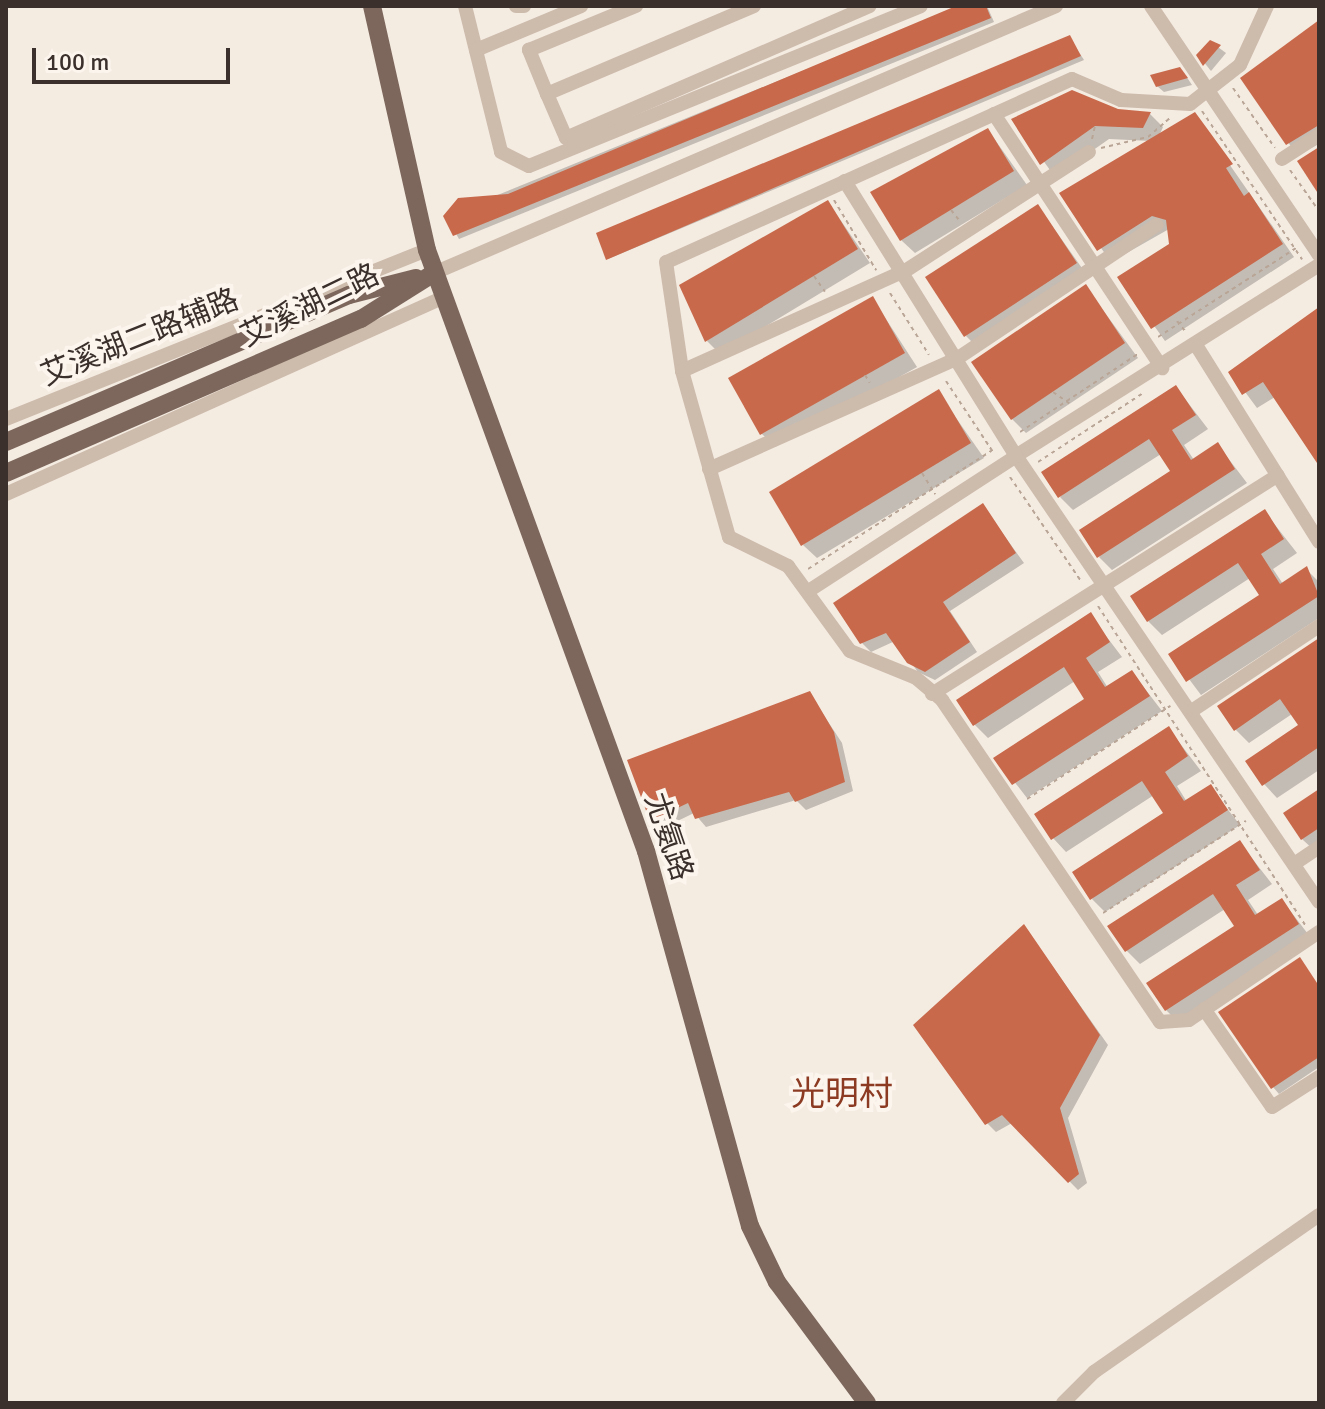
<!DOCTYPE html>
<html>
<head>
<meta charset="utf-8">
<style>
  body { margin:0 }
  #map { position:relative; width:1325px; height:1409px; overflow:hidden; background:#f4ebe1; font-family:Signika,"Noto Sans SC",sans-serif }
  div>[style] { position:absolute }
  .shadow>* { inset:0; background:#0003 }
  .building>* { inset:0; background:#c8694b }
  .path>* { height:2px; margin-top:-1px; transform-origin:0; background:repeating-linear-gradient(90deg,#b9a596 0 4px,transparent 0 8px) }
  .minor>* { height:14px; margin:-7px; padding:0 7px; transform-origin:7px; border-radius:7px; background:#cdbbac }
  .major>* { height:18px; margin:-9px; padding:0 9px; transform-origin:9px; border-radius:9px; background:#7d675c }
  span { translate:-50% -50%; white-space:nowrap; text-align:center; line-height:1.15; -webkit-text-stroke:8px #fbf5ee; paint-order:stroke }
  .street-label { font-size:30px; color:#3b302b }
  .quarter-label { font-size:34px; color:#8c3b22 }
  .frame { position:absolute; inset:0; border:8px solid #3b302b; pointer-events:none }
  .scale { position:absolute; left:32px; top:48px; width:198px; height:36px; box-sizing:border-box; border:4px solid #3b302b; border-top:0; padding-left:10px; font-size:24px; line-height:28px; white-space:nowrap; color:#3b302b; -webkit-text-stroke:6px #fbf5ee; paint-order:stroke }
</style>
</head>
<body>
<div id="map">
  <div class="shadow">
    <div style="clip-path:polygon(962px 6px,987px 6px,994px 22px,459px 239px,446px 216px)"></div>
    <div style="clip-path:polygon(1319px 23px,1319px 144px,1297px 155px,1243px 78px)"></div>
    <div style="clip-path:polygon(1070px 38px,1084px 60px,608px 259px,599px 234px)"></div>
    <div style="clip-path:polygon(1211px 42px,1226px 53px,1211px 71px,1199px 56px)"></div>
    <div style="clip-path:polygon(1186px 76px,1192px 85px,1164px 92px,1157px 86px)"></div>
    <div style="clip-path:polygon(1117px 111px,1150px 114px,1163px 127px,1159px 136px,1195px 115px,1294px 257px,1165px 341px,1120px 278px,1171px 245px,1169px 229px,1111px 262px,1062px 193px,1151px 141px,1109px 139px,1055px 177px,1014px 120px)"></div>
    <div style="clip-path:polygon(988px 130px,1027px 185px,915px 253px,901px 240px)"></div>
    <div style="clip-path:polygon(828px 202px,870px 263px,720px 354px,707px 341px)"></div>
    <div style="clip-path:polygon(1038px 206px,1089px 278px,979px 349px,966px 336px)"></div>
    <div style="clip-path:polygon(1086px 287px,1138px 358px,1026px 433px,1012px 419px)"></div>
    <div style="clip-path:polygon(873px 299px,917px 367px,775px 447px,761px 433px)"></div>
    <div style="clip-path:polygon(1319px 310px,1319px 463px,1275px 397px,1257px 408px,1231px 373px)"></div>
    <div style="clip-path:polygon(1176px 387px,1208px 429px,1184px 445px,1194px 460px,1218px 445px,1247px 483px,1112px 570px,1099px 557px,1173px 472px,1161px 454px,1073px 510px,1060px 497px)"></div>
    <div style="clip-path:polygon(938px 392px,984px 458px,817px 558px,803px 545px)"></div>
    <div style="clip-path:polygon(983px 506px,1024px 563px,950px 611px,977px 652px,935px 680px,918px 672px,895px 641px,871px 652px,862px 643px)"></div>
    <div style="clip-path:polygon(1265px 512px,1297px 553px,1273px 569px,1283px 584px,1306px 569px,1319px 582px,1319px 618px,1201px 695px,1171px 655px,1262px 596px,1250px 578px,1162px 635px,1148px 621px)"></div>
    <div style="clip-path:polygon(1090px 615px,1122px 657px,1098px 672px,1108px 688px,1132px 672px,1162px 711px,1027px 798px,996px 758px,1087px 699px,1075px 681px,988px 738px,974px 724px)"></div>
    <div style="clip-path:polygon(1319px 639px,1319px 770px,1277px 798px,1264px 784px,1301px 726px,1292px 714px,1249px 743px,1235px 729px)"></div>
    <div style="clip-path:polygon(810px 694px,842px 743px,853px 791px,806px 810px,796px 800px,706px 827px,694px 813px,661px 829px,652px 820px)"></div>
    <div style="clip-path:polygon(1169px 729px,1201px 771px,1177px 786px,1187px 802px,1210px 787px,1240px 825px,1105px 912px,1092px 899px,1166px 813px,1154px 795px,1066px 852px,1053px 838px)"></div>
    <div style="clip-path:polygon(1319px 791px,1319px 850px,1316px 852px,1302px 839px)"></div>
    <div style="clip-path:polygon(1240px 843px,1272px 884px,1248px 900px,1258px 915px,1282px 900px,1311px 938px,1180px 1024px,1166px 1010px,1237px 927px,1225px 909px,1140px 964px,1126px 950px)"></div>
    <div style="clip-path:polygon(1024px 926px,1108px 1045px,1068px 1118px,1087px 1183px,1078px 1190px,1012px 1123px,996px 1132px,987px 1123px)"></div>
    <div style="clip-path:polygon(1319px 986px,1319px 1067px,1279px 1094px,1273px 1087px)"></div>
  </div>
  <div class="building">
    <div style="clip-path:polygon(956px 6px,986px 6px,991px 18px,453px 236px,443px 216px,458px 198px,508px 194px)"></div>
    <div style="clip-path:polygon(1319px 20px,1319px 125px,1286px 145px,1240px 78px)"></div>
    <div style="clip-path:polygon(1070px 35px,1081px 56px,606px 260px,596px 233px)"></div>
    <div style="clip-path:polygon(1210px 40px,1221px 45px,1203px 66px,1196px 55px)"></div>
    <div style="clip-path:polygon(1180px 67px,1188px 78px,1156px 87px,1150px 75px)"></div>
    <div style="clip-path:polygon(1072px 90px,1118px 109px,1151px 112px,1143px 128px,1095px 126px,1040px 165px,1011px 119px)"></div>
    <div style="clip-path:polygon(1195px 112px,1233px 164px,1226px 168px,1244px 196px,1249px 192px,1283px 244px,1151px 329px,1117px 277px,1169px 244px,1166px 220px,1152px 216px,1097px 251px,1059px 193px)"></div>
    <div style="clip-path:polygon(988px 128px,1014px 171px,900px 241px,870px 192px)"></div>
    <div style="clip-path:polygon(1319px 147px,1319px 195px,1297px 161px)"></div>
    <div style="clip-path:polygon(828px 200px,858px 249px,705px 342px,679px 285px)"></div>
    <div style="clip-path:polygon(1038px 204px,1077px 263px,964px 337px,925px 277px)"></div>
    <div style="clip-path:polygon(1086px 284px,1125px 343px,1011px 420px,971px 362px)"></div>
    <div style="clip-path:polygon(873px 296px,905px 353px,760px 435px,728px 378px)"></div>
    <div style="clip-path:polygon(1319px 307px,1319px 466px,1263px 382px,1242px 395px,1228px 372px)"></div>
    <div style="clip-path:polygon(1176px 385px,1196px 415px,1172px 430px,1191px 460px,1218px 442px,1235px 469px,1097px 558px,1079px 530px,1170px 471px,1149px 439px,1058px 498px,1041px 472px)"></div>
    <div style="clip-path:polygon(939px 389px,971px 443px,801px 546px,769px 492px)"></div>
    <div style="clip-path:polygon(983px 503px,1016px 553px,943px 602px,970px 642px,925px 672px,907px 663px,886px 633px,860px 644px,833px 603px)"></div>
    <div style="clip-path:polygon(1265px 509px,1284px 539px,1261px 554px,1280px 584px,1307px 566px,1319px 596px,1186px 682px,1168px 654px,1259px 595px,1238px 563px,1147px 622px,1130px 596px)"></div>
    <div style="clip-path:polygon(1091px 612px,1110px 642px,1086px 658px,1105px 687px,1132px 670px,1150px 696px,1012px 785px,993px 758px,1084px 699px,1064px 667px,973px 726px,956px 700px)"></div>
    <div style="clip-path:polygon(1319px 638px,1319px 747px,1262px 786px,1245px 761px,1298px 725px,1280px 699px,1234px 731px,1217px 706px)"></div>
    <div style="clip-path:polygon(810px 691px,834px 732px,845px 782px,795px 802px,789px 792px,695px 819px,688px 803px,650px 821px,627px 760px)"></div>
    <div style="clip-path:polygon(1169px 726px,1188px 756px,1165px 772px,1184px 801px,1211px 784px,1228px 810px,1090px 900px,1072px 872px,1163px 813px,1142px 781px,1051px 840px,1034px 814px)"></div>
    <div style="clip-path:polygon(1319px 789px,1319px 828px,1301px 840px,1283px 813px)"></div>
    <div style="clip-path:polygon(1240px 840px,1260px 870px,1236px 885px,1255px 915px,1282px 898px,1299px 924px,1165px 1011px,1146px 983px,1234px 926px,1213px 894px,1125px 952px,1107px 926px)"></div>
    <div style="clip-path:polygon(1024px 924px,1100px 1035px,1060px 1108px,1079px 1174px,1068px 1183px,1002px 1115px,985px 1125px,913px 1025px)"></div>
    <div style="clip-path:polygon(1300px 957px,1319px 986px,1319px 1057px,1271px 1089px,1218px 1012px)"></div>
  </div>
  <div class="path">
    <div style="left:1233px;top:88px;width:73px;rotate:55deg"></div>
    <div style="left:1202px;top:111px;width:179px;rotate:56deg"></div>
    <div style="left:1092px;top:139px;width:13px;rotate:-77deg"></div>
    <div style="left:1101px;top:148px;width:48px;rotate:-13.2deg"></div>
    <div style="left:1148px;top:137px;width:29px;rotate:-41deg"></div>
    <div style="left:1290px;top:170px;width:50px;rotate:54.7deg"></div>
    <div style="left:834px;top:200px;width:82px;rotate:59deg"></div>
    <div style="left:951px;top:210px;width:13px;rotate:51deg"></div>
    <div style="left:814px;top:276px;width:19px;rotate:55deg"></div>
    <div style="left:890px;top:293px;width:73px;rotate:57.8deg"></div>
    <div style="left:1177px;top:321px;width:13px;rotate:51deg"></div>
    <div style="left:1158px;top:337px;width:164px;rotate:-32.8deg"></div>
    <div style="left:865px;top:375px;width:9px;rotate:58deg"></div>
    <div style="left:946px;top:381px;width:85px;rotate:56.5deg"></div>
    <div style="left:1053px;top:392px;width:21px;rotate:35deg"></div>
    <div style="left:1020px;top:432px;width:141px;rotate:-33.5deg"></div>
    <div style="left:1038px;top:462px;width:126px;rotate:-33.3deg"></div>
    <div style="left:922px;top:473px;width:25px;rotate:58deg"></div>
    <div style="left:1010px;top:477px;width:126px;rotate:55.7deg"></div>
    <div style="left:808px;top:569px;width:218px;rotate:-32.8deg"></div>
    <div style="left:1098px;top:606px;width:382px;rotate:57deg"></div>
    <div style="left:1027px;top:799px;width:171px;rotate:-33deg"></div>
    <div style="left:1103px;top:913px;width:170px;rotate:-32.8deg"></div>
  </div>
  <div class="minor">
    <div style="left:465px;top:6px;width:150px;rotate:76.1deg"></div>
    <div style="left:501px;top:152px;width:31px;rotate:27deg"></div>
    <div style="left:529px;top:166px;width:423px;rotate:-22.2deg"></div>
    <div style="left:516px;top:6px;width:8px"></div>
    <div style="left:754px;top:6px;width:225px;rotate:157deg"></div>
    <div style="left:547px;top:94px;width:48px;rotate:66.6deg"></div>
    <div style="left:566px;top:138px;width:331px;rotate:-23.5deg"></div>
    <div style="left:1151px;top:6px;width:300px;rotate:56deg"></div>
    <div style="left:1267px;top:6px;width:65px;rotate:114.6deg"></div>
    <div style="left:1240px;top:65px;width:63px;rotate:142deg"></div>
    <div style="left:1190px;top:104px;width:69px;rotate:-176.7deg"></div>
    <div style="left:1121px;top:100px;width:53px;rotate:-156.8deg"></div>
    <div style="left:1072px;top:79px;width:445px;rotate:155.7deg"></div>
    <div style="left:666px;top:262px;width:110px;rotate:81.6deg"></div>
    <div style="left:682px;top:371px;width:173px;rotate:74.2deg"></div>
    <div style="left:729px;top:537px;width:66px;rotate:26.2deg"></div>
    <div style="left:788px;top:566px;width:105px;rotate:53.9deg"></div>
    <div style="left:850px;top:651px;width:71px;rotate:22.2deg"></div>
    <div style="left:916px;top:678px;width:34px;rotate:40deg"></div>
    <div style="left:942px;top:700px;width:389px;rotate:55.9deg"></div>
    <div style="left:1160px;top:1022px;width:29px;rotate:-4deg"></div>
    <div style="left:1189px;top:1020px;width:157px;rotate:-34.1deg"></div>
    <div style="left:476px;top:50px;width:114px;rotate:-22.7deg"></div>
    <div style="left:547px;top:94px;width:48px;rotate:-112.2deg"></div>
    <div style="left:529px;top:50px;width:116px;rotate:-22.4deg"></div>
    <div style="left:994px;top:114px;width:305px;rotate:56.5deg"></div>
    <div style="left:1282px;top:159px;width:44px;rotate:-33deg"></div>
    <div style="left:1319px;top:265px;width:358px;rotate:147.8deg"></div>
    <div style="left:1016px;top:456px;width:539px;rotate:55.81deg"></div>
    <div style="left:434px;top:273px;width:677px;rotate:-23.23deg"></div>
    <div style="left:1196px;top:345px;width:232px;rotate:58deg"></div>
    <div style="left:682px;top:371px;width:244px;rotate:-24.2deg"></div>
    <div style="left:905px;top:271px;width:219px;rotate:-32.9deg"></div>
    <div style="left:6px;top:419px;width:454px;rotate:-21.9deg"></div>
    <div style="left:709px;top:469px;width:273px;rotate:-24deg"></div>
    <div style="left:958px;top:358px;width:239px;rotate:-33.8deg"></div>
    <div style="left:6px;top:494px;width:479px;rotate:-24.2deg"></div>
    <div style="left:810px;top:590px;width:246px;rotate:-33deg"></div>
    <div style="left:1016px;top:456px;width:324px;rotate:-121.9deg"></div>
    <div style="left:932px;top:694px;width:409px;rotate:-32.3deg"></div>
    <div style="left:1193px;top:710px;width:151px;rotate:-33.7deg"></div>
    <div style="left:1294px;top:864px;width:30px;rotate:-34deg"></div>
    <div style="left:1204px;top:1009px;width:119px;rotate:55.2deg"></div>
    <div style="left:1272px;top:1107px;width:56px;rotate:-32.6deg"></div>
    <div style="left:1063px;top:1403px;width:44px;rotate:-45deg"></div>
    <div style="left:1094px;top:1372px;width:274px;rotate:-34.9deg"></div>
  </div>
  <div class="major">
    <div style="left:372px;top:6px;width:250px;rotate:77.3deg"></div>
    <div style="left:427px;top:250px;width:640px;rotate:69.98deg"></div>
    <div style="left:646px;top:851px;width:389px;rotate:74.5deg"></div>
    <div style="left:750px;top:1226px;width:62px;rotate:64.3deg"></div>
    <div style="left:777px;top:1282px;width:151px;rotate:53.4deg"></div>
    <div style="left:6px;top:442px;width:373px;rotate:-23.2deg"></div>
    <div style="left:349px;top:295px;width:69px;rotate:-14.2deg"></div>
    <div style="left:6px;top:473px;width:387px;rotate:-23.5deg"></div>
    <div style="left:361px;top:319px;width:86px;rotate:-32.2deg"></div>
  </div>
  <div class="street-label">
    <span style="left:310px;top:306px;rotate:-26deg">艾溪湖二路</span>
    <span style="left:140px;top:338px;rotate:-22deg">艾溪湖二路辅路</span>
    <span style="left:668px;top:837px;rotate:71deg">尤氨路</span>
  </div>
  <div class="quarter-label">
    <span style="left:842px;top:1095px">光明村</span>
  </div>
  <div class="frame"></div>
  <div class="scale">100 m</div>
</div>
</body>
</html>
